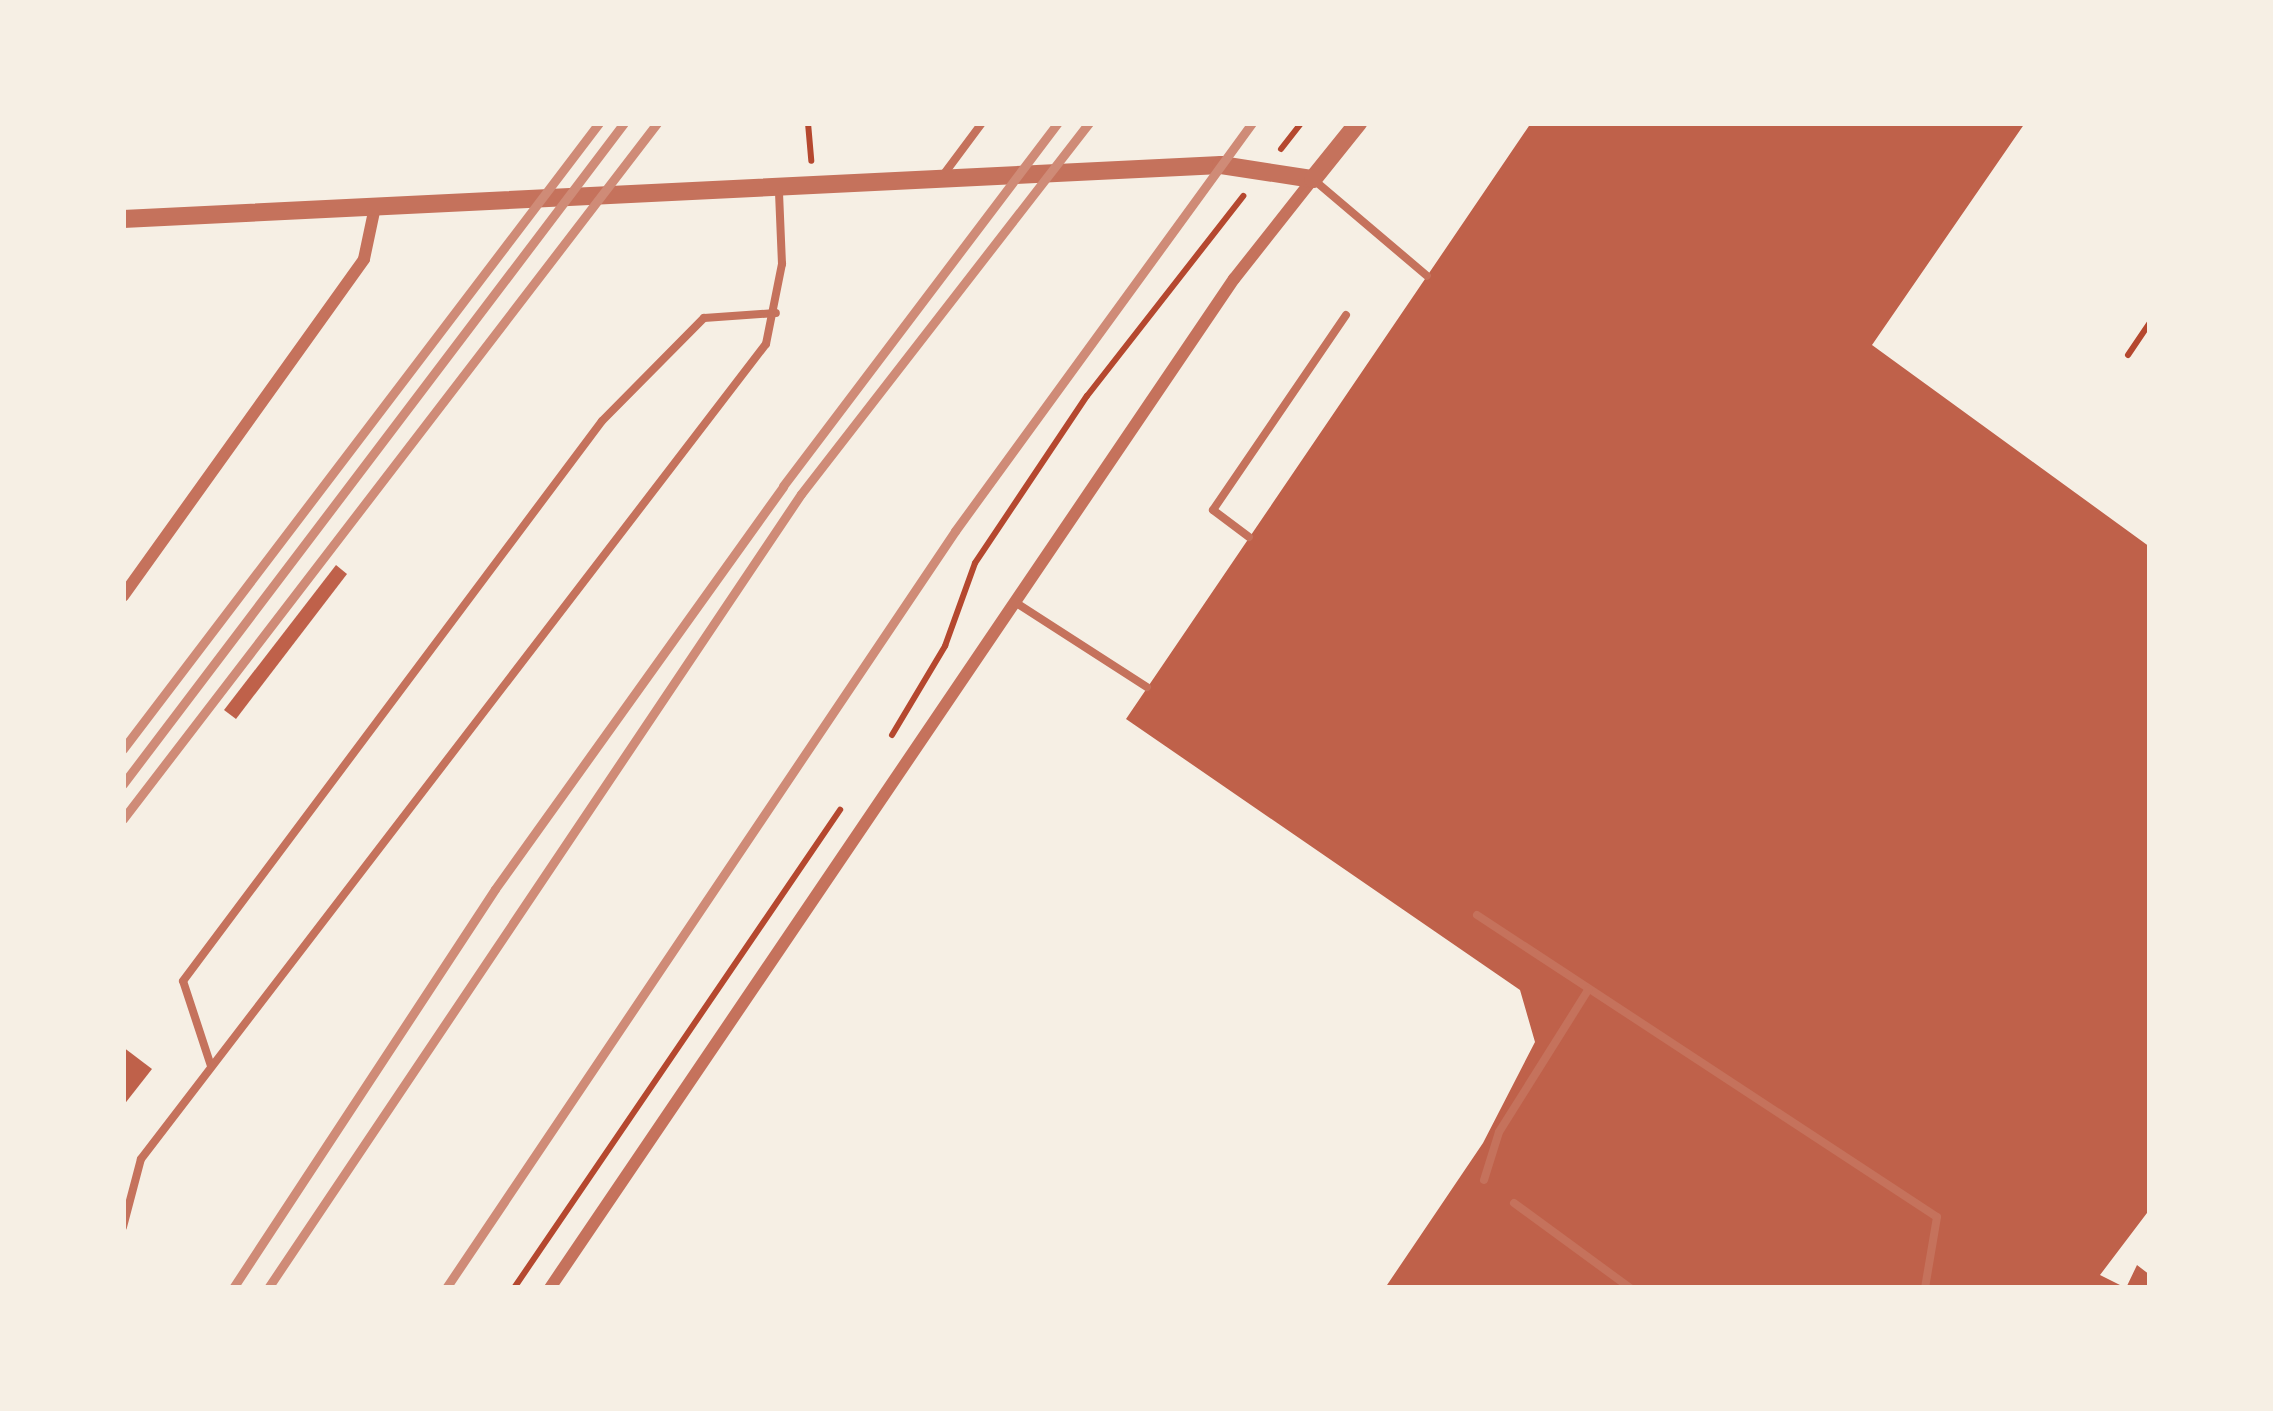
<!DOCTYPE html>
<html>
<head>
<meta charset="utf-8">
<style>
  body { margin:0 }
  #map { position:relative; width:2273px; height:1411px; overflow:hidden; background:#f6efe4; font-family:Signika,sans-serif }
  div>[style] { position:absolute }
  .building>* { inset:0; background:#bf614a }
  .path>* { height:6px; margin:-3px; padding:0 3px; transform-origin:3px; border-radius:3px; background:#b5482f }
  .service>* { height:8px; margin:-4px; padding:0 4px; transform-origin:4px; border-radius:4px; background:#c5725c }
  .minor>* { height:12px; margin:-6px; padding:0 6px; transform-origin:6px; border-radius:6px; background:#c5725c }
  .tertiary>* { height:18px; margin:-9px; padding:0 9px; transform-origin:9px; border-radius:9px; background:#c5725c }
  .rail>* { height:9px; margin:-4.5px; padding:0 4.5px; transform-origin:4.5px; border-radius:4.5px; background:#cf8b77 }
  span { translate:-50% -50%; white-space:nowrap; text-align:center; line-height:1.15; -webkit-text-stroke:10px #f6efe4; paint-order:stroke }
  .frame { position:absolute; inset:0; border:126px solid #f6efe4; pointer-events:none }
</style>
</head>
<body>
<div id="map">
  <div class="building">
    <div style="clip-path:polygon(1531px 123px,2025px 123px,1872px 345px,2150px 547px,2150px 1209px,2100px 1275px,2126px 1288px,2137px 1265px,2150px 1275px,2150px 1288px,1385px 1288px,1483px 1143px,1535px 1042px,1520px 990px,1126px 719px)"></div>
    <div style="clip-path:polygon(336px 565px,347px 574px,236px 719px,224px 710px)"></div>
    <div style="clip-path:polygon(123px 1047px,152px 1069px,123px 1106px)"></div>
  </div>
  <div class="path">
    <div style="left:808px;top:123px;width:38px;rotate:85deg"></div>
    <div style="left:1281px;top:149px;width:33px;rotate:-52deg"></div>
    <div style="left:2128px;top:355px;width:40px;rotate:-56deg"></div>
    <div style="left:892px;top:735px;width:104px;rotate:-59.2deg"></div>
    <div style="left:945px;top:646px;width:88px;rotate:-70.1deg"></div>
    <div style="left:975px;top:563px;width:201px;rotate:-56.2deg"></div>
    <div style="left:1087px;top:396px;width:254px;rotate:-52deg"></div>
    <div style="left:514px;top:1288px;width:579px;rotate:-55.71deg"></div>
  </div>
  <div class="service">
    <div style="left:941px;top:178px;width:69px;rotate:-53.3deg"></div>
    <div style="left:1314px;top:180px;width:148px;rotate:40.3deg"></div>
    <div style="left:1249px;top:537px;width:45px;rotate:-143.1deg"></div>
    <div style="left:1213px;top:510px;width:236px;rotate:-55.7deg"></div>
    <div style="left:1015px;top:602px;width:157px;rotate:32.8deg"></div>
    <div style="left:1477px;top:915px;width:550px;rotate:33.29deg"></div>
    <div style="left:1937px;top:1217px;width:72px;rotate:99.6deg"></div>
    <div style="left:211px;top:1066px;width:89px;rotate:-108.2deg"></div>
    <div style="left:183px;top:981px;width:699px;rotate:-53.2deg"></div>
    <div style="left:602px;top:421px;width:145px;rotate:-45.3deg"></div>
    <div style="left:704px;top:318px;width:72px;rotate:-4deg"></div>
    <div style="left:1484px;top:1180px;width:50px;rotate:-72.6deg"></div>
    <div style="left:1499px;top:1132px;width:168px;rotate:-57.9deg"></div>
    <div style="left:1514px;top:1203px;width:144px;rotate:36.2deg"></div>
    <div style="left:123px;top:1227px;width:70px;rotate:-75.2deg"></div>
    <div style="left:141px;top:1159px;width:1027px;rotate:-52.52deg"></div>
    <div style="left:766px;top:344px;width:82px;rotate:-78.7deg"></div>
    <div style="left:782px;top:264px;width:73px;rotate:-92.4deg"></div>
  </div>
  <div class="minor">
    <div style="left:123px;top:596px;width:414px;rotate:-54.4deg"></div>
    <div style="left:364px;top:259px;width:53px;rotate:-78.1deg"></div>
    <div style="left:550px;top:1288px;width:1219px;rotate:-55.87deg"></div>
    <div style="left:1234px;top:279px;width:127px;rotate:-51.7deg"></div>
  </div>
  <div class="tertiary">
    <div style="left:123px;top:219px;width:1099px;rotate:-2.82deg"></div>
    <div style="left:1221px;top:165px;width:93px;rotate:8.7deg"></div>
    <div style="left:1313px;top:179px;width:72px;rotate:-51.2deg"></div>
  </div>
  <div class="rail">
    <div style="left:123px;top:749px;width:786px;rotate:-52.75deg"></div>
    <div style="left:123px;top:784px;width:829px;rotate:-52.84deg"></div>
    <div style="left:123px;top:819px;width:877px;rotate:-52.5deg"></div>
    <div style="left:233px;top:1288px;width:477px;rotate:-56.7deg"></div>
    <div style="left:495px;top:889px;width:495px;rotate:-54.4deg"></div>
    <div style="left:783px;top:486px;width:455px;rotate:-52.9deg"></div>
    <div style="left:268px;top:1288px;width:956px;rotate:-56.13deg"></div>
    <div style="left:801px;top:494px;width:470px;rotate:-52.2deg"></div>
    <div style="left:446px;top:1288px;width:912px;rotate:-56.08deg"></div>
    <div style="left:955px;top:531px;width:505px;rotate:-53.95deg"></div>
  </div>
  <div class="frame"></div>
</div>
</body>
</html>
